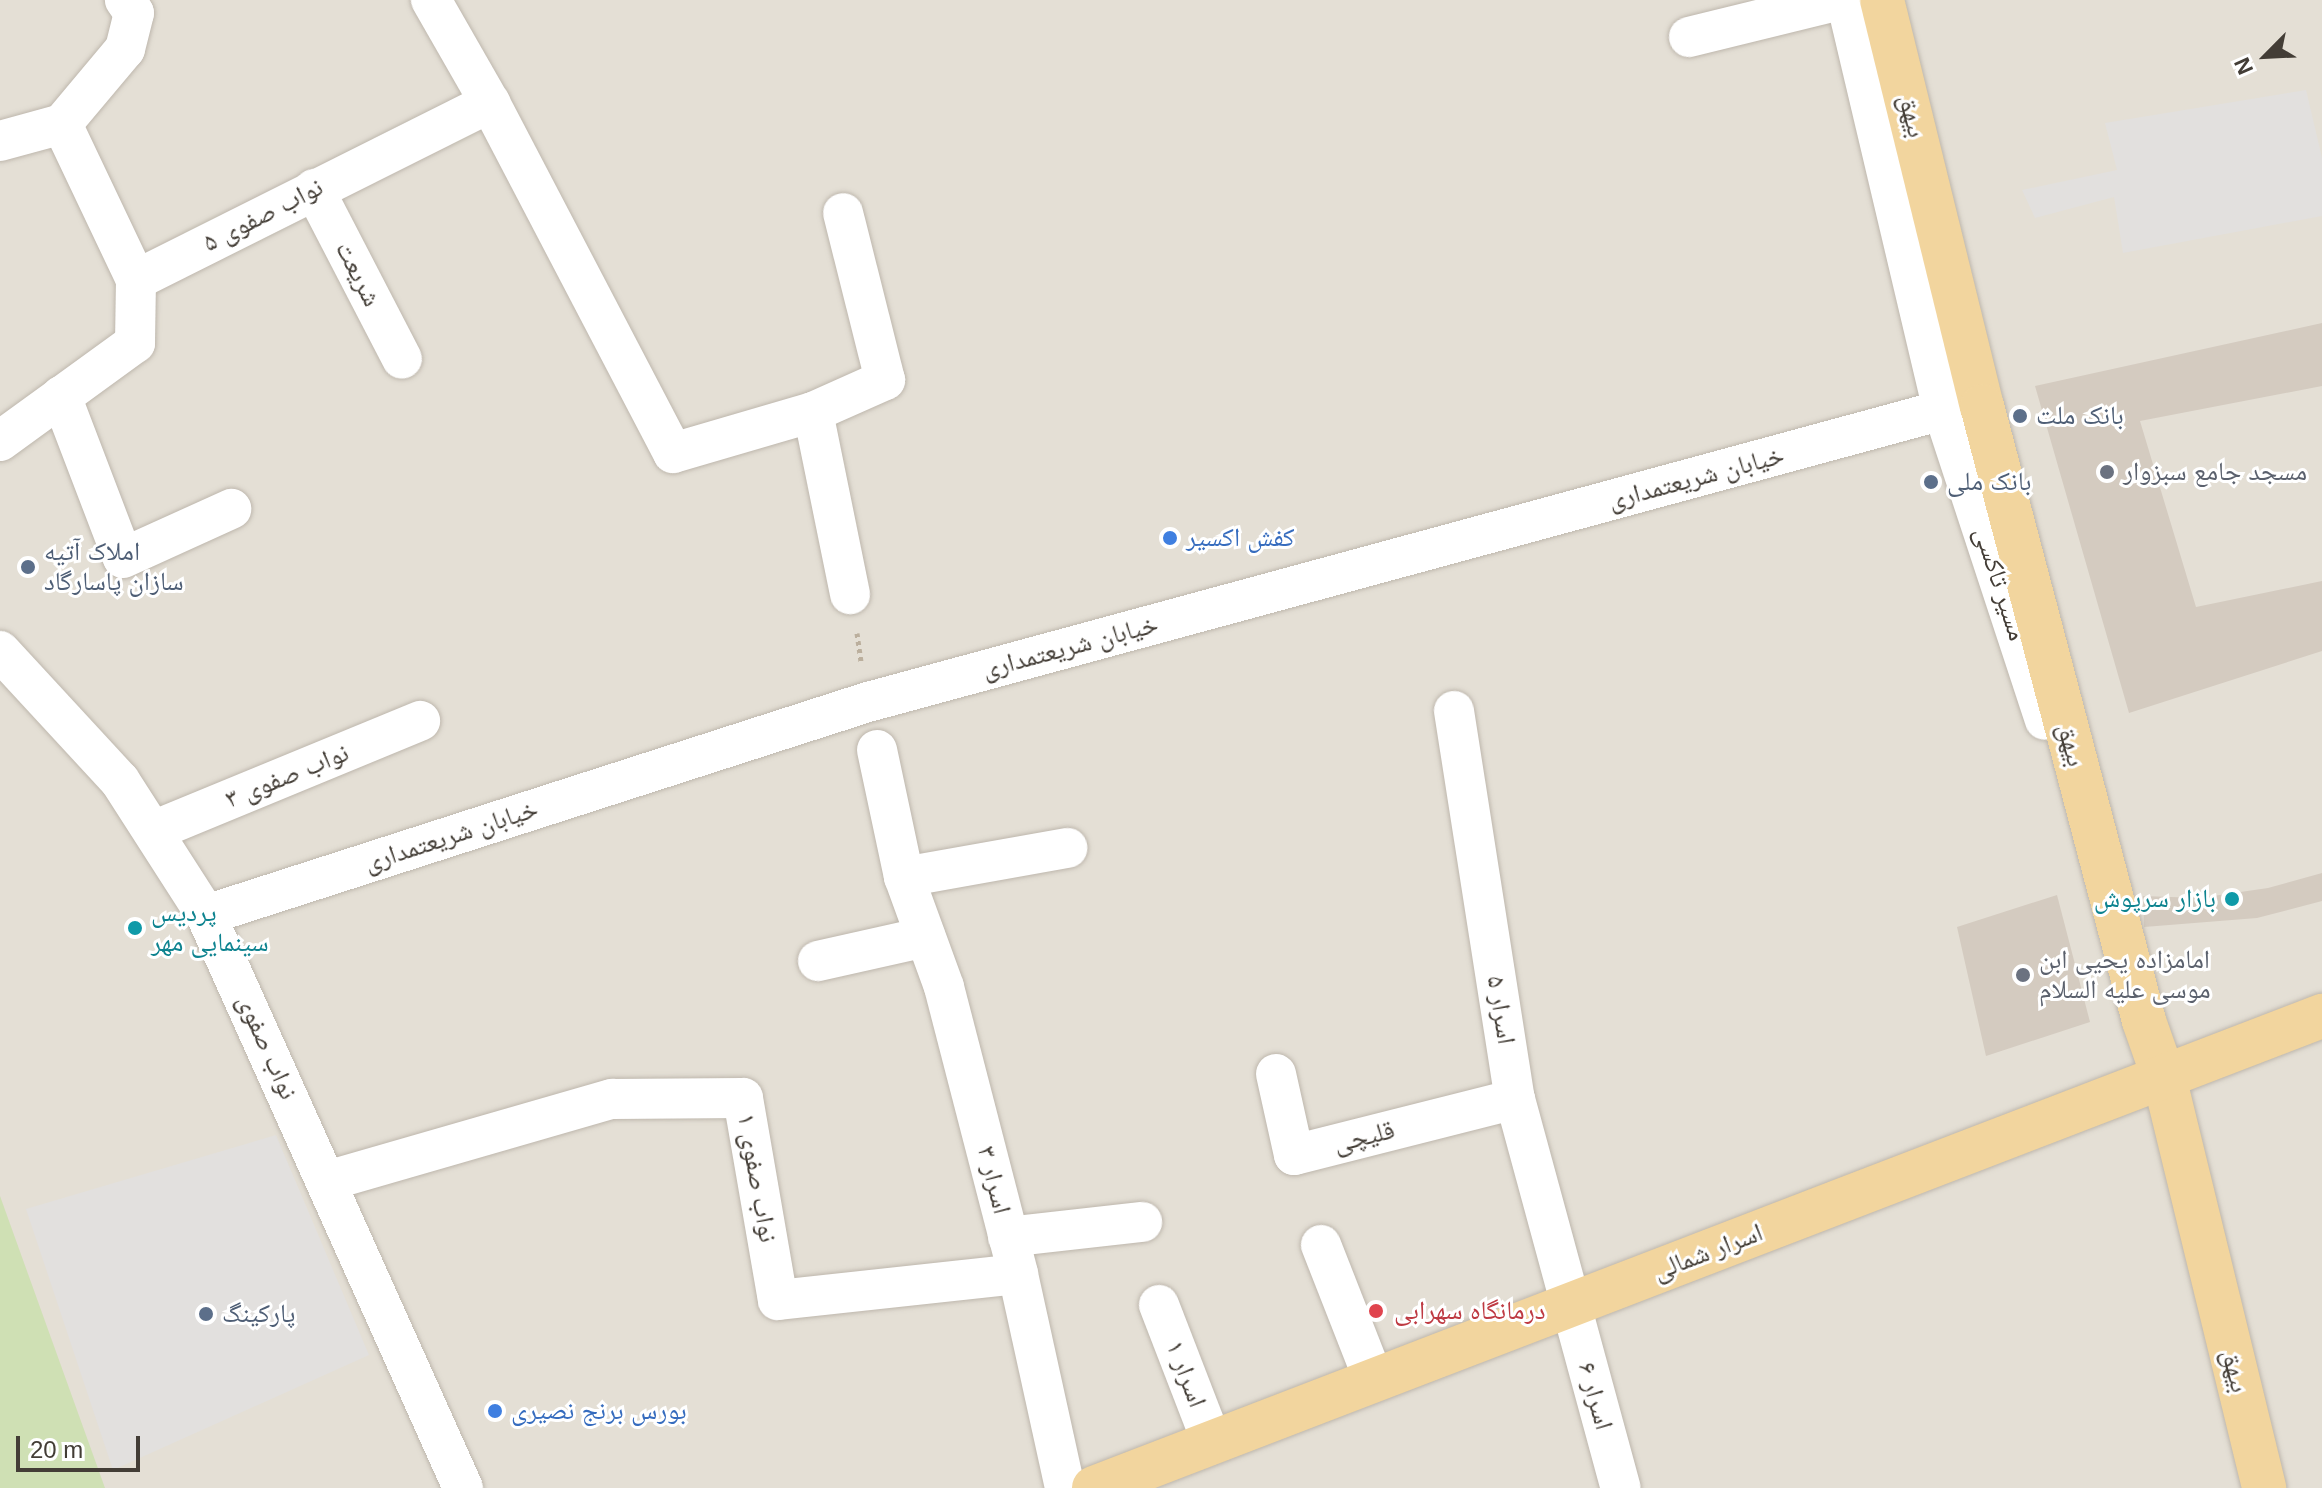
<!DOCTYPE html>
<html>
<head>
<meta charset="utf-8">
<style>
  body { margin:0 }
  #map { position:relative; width:2322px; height:1488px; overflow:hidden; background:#f1ede6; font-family:Arial,"Noto Naskh Arabic",sans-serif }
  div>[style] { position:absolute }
  .residential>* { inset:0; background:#e4dfd5 }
  .green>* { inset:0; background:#cfe0b4 }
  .parking>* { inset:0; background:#e2e0de }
  .building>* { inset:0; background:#d4cbc0 }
  .path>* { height:5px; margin-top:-2.5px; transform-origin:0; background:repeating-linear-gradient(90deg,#bbaf9d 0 4px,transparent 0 8px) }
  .roads { filter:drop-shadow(0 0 2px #beb7ad) drop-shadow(0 0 2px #beb7ad) }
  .minor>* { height:40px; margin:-20px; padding:0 20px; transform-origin:20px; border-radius:20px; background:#fff }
  .major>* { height:44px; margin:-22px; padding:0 22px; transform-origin:22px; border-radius:22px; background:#f2d59e }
  .dots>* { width:22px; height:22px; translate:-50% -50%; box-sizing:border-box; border:4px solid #fff; border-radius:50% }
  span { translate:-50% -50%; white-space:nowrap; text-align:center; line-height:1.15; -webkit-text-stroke:6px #fff; paint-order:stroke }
  .street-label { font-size:26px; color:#433d36 }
  .service-label { font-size:26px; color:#4e5e75 }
  .left { translate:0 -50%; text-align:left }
  .worship-label { font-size:26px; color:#5b616d }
  .shop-label { font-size:26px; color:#366cbe }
  .culture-label { font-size:26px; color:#0d838f }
  .right { translate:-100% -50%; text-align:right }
  .health-label { font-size:26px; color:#be3a42 }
  .north { position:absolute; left:2226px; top:16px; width:80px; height:80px; -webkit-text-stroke:6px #fff; paint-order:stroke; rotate:246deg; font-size:22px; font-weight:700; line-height:32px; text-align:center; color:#433d36 }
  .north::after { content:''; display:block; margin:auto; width:28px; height:36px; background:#433d36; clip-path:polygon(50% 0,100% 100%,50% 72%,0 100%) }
  .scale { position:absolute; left:16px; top:1436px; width:124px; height:36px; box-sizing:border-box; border:4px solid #433d36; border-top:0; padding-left:10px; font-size:24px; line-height:28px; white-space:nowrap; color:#433d36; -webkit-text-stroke:6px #fff; paint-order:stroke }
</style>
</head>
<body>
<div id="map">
  <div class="residential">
    <div style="clip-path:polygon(0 0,2322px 0,2322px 1488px,0 1488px)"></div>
  </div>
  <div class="green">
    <div style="clip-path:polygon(0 1196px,105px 1488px,0 1488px)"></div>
  </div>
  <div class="parking">
    <div style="clip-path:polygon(2306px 90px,2322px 158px,2322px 216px,2123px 253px,2114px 197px,2035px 218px,2022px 190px,2117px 170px,2105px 123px)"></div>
    <div style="clip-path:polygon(276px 1135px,369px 1355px,113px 1470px,26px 1209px)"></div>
  </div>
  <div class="building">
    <div style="clip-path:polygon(2322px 323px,2322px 386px,2140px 421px,2196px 607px,2322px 581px,2322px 651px,2129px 713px,2035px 386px)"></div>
    <div style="clip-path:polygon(2322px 873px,2322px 901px,2257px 918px,2144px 927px,2143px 896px,2199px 898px,2268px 888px)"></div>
    <div style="clip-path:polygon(2057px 895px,2090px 1022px,1986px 1056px,1957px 927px)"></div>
  </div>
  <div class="path">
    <div style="left:857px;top:633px;width:30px;rotate:82deg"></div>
  </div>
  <div class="roads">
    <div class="minor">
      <div style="left:1846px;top:0;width:421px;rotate:76.7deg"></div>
      <div style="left:1943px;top:410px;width:326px;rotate:71.8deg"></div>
      <div style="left:1689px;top:37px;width:155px;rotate:-13.8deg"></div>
      <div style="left:490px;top:103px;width:395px;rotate:62.4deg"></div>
      <div style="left:673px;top:453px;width:146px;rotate:-16.3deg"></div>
      <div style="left:813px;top:412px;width:79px;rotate:-24deg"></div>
      <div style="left:885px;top:380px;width:172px;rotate:-104.1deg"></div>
      <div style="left:62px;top:124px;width:98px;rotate:-50deg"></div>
      <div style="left:125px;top:49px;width:37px;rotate:-76deg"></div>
      <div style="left:134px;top:13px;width:16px;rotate:-125deg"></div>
      <div style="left:0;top:141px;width:64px;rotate:-15.3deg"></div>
      <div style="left:62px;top:124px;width:173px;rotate:64.6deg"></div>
      <div style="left:314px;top:189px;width:191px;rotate:62.6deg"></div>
      <div style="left:61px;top:396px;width:173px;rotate:69.1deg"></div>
      <div style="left:123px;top:558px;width:119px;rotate:-24.4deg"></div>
      <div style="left:813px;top:412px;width:186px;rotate:78.5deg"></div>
      <div style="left:0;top:441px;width:167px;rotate:-36deg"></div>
      <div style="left:135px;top:343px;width:63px;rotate:-89.1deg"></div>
      <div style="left:136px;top:280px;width:396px;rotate:-26.6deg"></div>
      <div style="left:490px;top:103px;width:119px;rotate:-119.8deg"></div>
      <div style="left:0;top:651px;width:177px;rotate:47.3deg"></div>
      <div style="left:120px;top:781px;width:159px;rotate:57.3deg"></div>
      <div style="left:206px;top:915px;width:628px;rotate:65.84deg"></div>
      <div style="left:1454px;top:711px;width:393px;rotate:81.1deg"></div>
      <div style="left:1515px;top:1099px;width:403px;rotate:74.8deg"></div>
      <div style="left:877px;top:750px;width:130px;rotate:78deg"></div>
      <div style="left:904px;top:877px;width:117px;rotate:70deg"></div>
      <div style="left:944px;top:987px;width:296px;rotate:75.5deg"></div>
      <div style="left:1018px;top:1274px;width:219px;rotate:77.6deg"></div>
      <div style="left:153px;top:831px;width:289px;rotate:-22.4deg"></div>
      <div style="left:904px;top:877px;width:166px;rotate:-10.1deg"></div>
      <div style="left:206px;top:915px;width:695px;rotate:-17.84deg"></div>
      <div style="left:868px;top:702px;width:1114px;rotate:-15.2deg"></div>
      <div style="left:818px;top:961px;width:110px;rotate:-12.6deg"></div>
      <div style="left:1276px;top:1074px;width:83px;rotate:77.5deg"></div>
      <div style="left:1294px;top:1155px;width:228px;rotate:-14.2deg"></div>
      <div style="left:327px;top:1181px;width:297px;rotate:-16.1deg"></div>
      <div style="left:612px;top:1099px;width:131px;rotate:-0.4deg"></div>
      <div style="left:743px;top:1098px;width:205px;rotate:80.2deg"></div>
      <div style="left:778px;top:1300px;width:241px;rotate:-6.2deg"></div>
      <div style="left:1008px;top:1237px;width:135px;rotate:-6.4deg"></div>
      <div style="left:1321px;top:1245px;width:145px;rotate:68.6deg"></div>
      <div style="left:1159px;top:1305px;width:147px;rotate:68.9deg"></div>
    </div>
    <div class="major">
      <div style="left:1882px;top:0;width:418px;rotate:76.2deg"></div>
      <div style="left:1982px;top:406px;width:636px;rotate:75.24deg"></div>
      <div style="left:2144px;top:1021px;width:64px;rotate:70.7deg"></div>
      <div style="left:2165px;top:1081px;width:419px;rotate:76.3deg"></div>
      <div style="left:1094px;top:1488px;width:1316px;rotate:-21.03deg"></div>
    </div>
  </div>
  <div class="dots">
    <div style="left:2020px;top:416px;background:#5c6f8a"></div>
    <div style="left:2107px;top:472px;background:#6b7280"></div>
    <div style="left:1931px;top:482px;background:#5c6f8a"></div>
    <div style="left:1170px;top:538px;background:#3f7fe0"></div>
    <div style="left:28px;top:567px;background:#5c6f8a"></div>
    <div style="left:2232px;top:899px;background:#0f9aa8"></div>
    <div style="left:135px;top:928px;background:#0f9aa8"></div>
    <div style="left:2023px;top:975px;background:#6b7280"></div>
    <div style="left:1376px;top:1311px;background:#e0444e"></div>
    <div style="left:206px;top:1314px;background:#5c6f8a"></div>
    <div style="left:495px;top:1411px;background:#3f7fe0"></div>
  </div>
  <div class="street-label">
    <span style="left:1912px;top:116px;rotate:76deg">بیهق</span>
    <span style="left:263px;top:215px;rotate:-27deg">نواب صفوی ۵</span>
    <span style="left:358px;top:274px;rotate:63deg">شریعت</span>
    <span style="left:1696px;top:478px;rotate:-15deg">خیابان شریعتمداری</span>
    <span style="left:2000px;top:584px;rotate:72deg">مسیر تاکسی</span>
    <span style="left:1070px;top:647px;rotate:-15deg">خیابان شریعتمداری</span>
    <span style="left:2071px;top:745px;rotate:75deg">بیهق</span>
    <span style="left:287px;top:776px;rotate:-22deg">نواب صفوی ۳</span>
    <span style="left:451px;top:836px;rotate:-18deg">خیابان شریعتمداری</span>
    <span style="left:1501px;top:1010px;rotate:81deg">اسرار ۵</span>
    <span style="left:267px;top:1047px;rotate:66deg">نواب صفوی</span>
    <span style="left:1364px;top:1137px;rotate:-14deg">قلیچی</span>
    <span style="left:757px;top:1178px;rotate:80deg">نواب صفوی ۱</span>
    <span style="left:994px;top:1180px;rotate:76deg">اسرار ۳</span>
    <span style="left:1708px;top:1252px;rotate:-21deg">اسرار شمالی</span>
    <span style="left:2235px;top:1371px;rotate:76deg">بیهق</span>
    <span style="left:1186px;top:1374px;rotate:69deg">اسرار ۱</span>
    <span style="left:1595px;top:1396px;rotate:74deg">اسرار ۶</span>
  </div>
  <div class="service-label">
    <span class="left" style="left:2036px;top:416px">بانک ملت</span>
    <span class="left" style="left:1947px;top:482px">بانک ملی</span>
    <span class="left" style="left:44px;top:567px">املاک آتیه<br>سازان پاسارگاد</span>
    <span class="left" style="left:222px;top:1314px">پارکینگ</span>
  </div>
  <div class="worship-label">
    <span class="left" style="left:2123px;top:472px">مسجد جامع سبزوار</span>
    <span class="left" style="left:2039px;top:975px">امامزاده یحیی ابن<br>موسی علیه السلام</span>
  </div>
  <div class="shop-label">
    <span class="left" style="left:1186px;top:538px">کفش اکسیر</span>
    <span class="left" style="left:511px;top:1411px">بورس برنج نصیری</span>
  </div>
  <div class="culture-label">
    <span class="right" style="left:2216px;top:899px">بازار سرپوش</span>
    <span class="left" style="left:151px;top:928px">پردیس<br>سینمایی مهر</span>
  </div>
  <div class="health-label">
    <span class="left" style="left:1394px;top:1311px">درمانگاه سهرابی</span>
  </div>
  <div class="north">N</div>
  <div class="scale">20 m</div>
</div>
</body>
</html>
